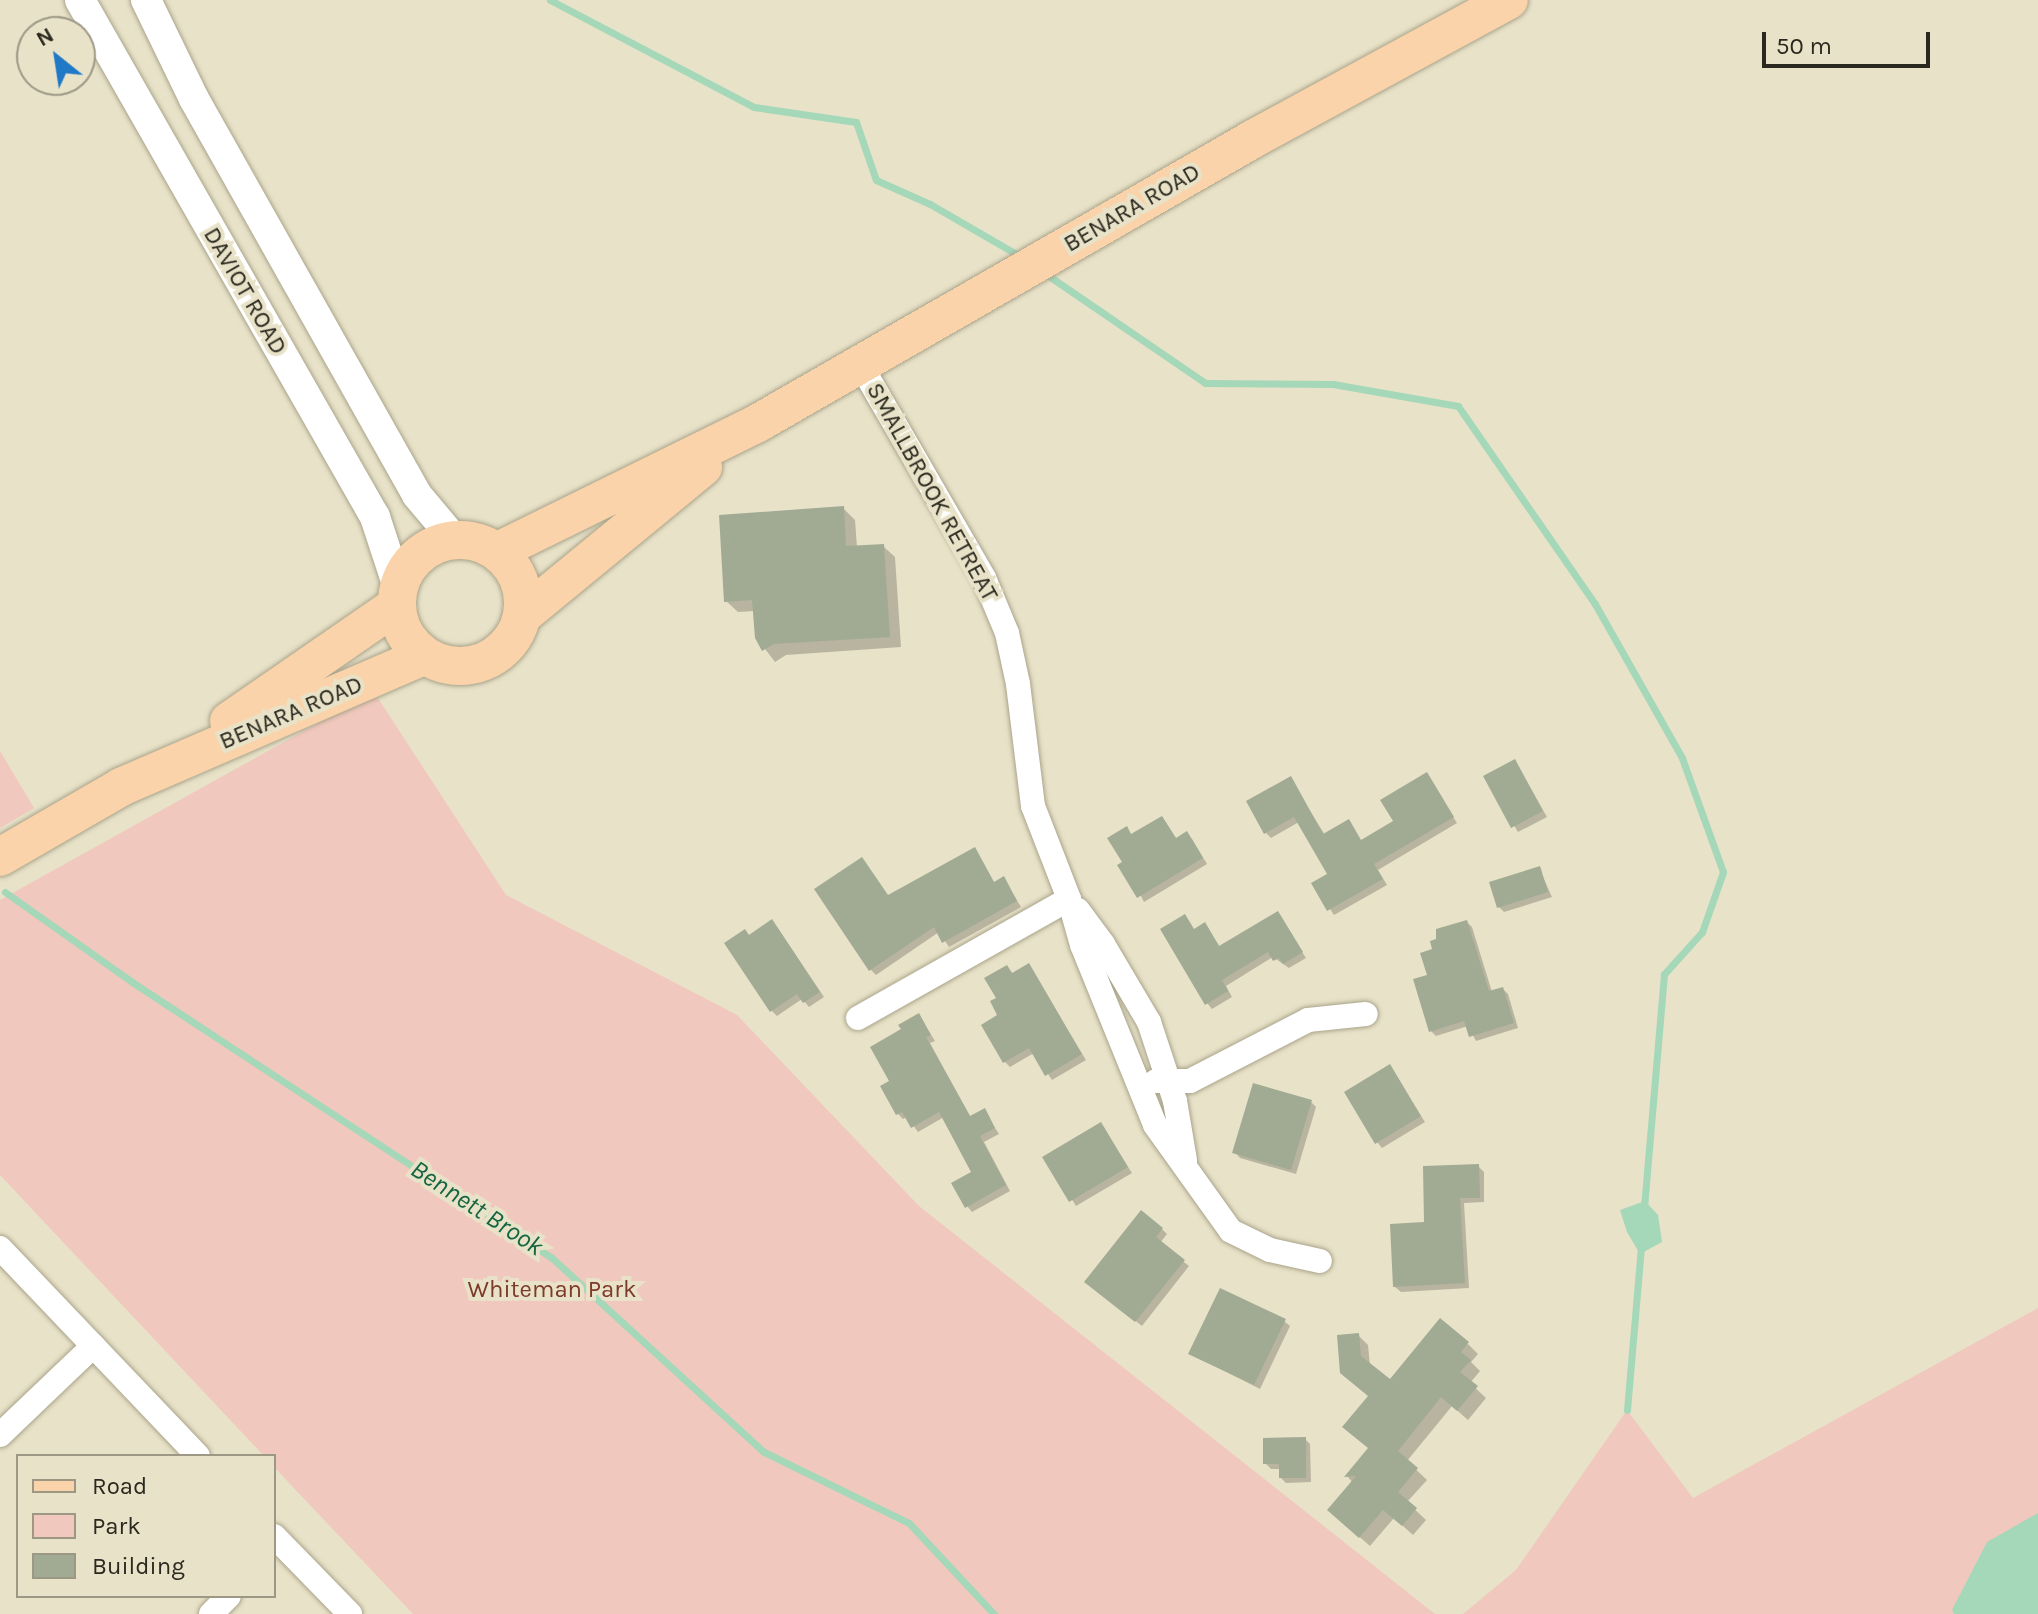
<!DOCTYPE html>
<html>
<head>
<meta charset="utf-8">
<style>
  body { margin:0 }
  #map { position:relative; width:2038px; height:1614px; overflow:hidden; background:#e8e2c8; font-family:Karla,sans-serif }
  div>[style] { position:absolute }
  .green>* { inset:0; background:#f1c8bd }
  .water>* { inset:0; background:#a5d7b9 }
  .shadow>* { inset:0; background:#0003 }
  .stream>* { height:7px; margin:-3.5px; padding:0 3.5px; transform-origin:3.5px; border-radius:3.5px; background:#a5d7b9 }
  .building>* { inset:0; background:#a1ab94 }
  .roads { filter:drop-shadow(0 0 2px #a9a48b) drop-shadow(0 0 2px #a9a48b) }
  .minor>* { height:24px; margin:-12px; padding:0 12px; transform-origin:12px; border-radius:12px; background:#fff }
  .tertiary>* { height:30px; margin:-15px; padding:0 15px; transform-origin:15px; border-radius:15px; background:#fff }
  .primary>* { height:38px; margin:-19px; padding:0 19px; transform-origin:19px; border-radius:19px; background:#fad3aa }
  .primary>.ring { margin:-19px; padding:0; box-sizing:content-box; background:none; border:38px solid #fad3aa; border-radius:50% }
  span { translate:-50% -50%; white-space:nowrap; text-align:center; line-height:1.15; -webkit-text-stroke:8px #e8e2c8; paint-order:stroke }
  .street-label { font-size:24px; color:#2b291f }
  .park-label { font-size:24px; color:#7d3a2a }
  .water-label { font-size:26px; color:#146540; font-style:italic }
  .legend { position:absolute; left:16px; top:1454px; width:260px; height:144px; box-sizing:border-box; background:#e8e2c8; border:2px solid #9c9884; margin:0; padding:10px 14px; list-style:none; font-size:24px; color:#2b291f }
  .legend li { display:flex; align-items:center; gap:16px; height:40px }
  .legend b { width:40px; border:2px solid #9c9884 }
  .north { position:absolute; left:16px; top:16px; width:80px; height:80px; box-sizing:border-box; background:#e8e2c8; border:2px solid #9c9884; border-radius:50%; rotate:330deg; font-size:22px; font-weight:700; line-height:32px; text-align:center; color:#2b291f }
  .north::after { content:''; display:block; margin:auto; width:28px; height:36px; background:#1f79c6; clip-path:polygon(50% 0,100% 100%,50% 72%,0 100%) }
  .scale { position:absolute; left:1762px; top:32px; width:168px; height:36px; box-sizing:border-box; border:4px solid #2b291f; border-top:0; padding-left:10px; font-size:24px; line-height:28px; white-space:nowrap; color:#2b291f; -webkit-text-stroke:6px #e8e2c8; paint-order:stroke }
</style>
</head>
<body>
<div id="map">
  <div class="green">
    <div style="clip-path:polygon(374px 692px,506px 895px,737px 1015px,919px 1206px,1435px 1614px,413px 1614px,274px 1467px,274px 1456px,264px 1456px,0 1175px,0 900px)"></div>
    <div style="clip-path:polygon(0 751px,34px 808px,0 828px)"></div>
    <div style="clip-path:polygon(2038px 1308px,2038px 1614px,1463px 1614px,1516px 1570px,1627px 1410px,1693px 1498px)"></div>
  </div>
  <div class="water">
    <div style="clip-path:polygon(1645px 1201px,1658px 1215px,1662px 1242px,1640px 1254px,1627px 1232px,1620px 1210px)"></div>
    <div style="clip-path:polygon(2038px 1513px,2038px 1614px,1954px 1614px,1952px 1610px,1987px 1542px)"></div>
  </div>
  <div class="shadow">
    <div style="clip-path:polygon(843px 508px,855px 520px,857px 547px,883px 546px,895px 557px,901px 647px,786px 655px,775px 662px,756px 637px,755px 611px,738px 612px,726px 601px)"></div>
    <div style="clip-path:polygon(1515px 761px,1547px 817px,1518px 832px,1485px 777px)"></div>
    <div style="clip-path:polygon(1427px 775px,1457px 823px,1378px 870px,1387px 885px,1334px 915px,1314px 884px,1330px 874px,1299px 822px,1271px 838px,1266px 833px,1290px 779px,1325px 835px,1348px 822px,1362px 842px,1396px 822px)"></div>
    <div style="clip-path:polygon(1162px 818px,1177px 840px,1186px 834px,1192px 839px,1207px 864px,1144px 902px,1124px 863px,1133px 836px)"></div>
    <div style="clip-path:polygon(974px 850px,995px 884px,1004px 879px,1021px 907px,949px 947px,939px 932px,876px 975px,871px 970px,889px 897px)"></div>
    <div style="clip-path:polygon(1539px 868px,1552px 897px,1504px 912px,1499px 907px)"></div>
    <div style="clip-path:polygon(1277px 913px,1306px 958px,1289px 968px,1273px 957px,1226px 986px,1232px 997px,1212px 1009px,1207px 1003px,1195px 931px,1205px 925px,1220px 947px)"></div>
    <div style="clip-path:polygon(1467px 922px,1472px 927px,1492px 992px,1503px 989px,1508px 994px,1518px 1028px,1476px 1041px,1468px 1026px,1436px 1036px,1431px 1031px,1429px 977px,1435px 950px)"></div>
    <div style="clip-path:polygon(777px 927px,824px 997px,809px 1007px,802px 999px,777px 1016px,772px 1011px,750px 936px)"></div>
    <div style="clip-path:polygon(1028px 966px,1086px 1060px,1052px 1080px,1034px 1053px,1010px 1067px,1005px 1062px,998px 998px,1007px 967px,1013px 974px)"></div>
    <div style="clip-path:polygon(919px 1016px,935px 1041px,930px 1043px,971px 1118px,984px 1111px,999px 1134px,984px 1142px,1010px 1191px,972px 1212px,967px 1206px,974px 1172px,944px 1117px,918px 1132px,907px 1117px,903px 1119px,898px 1114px,892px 1081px,904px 1030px)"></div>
    <div style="clip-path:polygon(1389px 1066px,1425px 1122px,1382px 1148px,1377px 1142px)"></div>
    <div style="clip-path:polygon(1311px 1102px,1316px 1107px,1296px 1174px,1240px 1158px,1235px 1152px)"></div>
    <div style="clip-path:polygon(1101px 1125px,1132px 1173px,1076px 1206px,1045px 1157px)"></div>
    <div style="clip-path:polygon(1479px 1167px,1484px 1172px,1484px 1202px,1464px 1203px,1469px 1288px,1401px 1292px,1395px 1287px,1426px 1223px)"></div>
    <div style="clip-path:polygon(1162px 1229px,1167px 1234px,1160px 1243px,1189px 1266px,1142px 1326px,1092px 1287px)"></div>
    <div style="clip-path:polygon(1284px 1321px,1290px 1326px,1260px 1389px,1191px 1354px)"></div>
    <div style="clip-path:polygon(1358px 1335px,1368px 1345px,1370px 1366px,1390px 1382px,1468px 1344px,1478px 1354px,1471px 1362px,1480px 1371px,1470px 1383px,1486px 1398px,1468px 1420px,1452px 1406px,1407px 1461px,1427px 1480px,1407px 1502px,1426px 1520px,1413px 1535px,1394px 1518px,1370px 1546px,1340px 1520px,1353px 1483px,1347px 1476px,1370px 1449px,1370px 1397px,1353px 1383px)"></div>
    <div style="clip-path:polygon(1305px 1439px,1310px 1444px,1311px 1482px,1286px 1483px,1281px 1478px,1281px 1469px,1271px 1469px,1265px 1463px)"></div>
  </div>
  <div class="stream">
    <div style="left:550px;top:0;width:230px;rotate:27.7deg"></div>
    <div style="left:754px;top:107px;width:103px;rotate:8.4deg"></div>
    <div style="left:856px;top:122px;width:61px;rotate:71deg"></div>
    <div style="left:876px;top:180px;width:59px;rotate:24deg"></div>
    <div style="left:930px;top:204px;width:108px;rotate:30.1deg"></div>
    <div style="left:1043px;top:272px;width:196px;rotate:34.4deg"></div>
    <div style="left:1205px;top:383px;width:128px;rotate:0.4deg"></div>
    <div style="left:1333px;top:384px;width:127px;rotate:10deg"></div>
    <div style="left:1458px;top:406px;width:241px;rotate:55.3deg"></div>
    <div style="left:1595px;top:604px;width:177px;rotate:60.5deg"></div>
    <div style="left:1682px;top:758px;width:121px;rotate:70.2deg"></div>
    <div style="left:1723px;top:872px;width:64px;rotate:109.3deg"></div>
    <div style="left:1702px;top:932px;width:57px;rotate:132.1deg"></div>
    <div style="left:1664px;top:974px;width:234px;rotate:94.9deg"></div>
    <div style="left:5px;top:892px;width:156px;rotate:35.3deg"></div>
    <div style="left:132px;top:982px;width:503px;rotate:33.31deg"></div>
    <div style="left:552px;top:1258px;width:287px;rotate:42.5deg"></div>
    <div style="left:764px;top:1452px;width:161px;rotate:26.1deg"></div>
    <div style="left:909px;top:1523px;width:125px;rotate:47deg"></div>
    <div style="left:1627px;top:1410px;width:164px;rotate:-85.1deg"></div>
  </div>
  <div class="building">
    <div style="clip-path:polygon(844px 506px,846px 546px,884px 544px,890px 637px,774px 644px,762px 651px,755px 638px,752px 600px,724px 602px,719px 515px)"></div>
    <div style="clip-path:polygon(1515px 759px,1543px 811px,1511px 828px,1483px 776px)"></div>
    <div style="clip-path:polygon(1427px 772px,1454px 817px,1374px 864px,1383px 879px,1327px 911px,1311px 883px,1327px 874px,1294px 817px,1264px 834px,1246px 801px,1291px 776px,1323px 834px,1349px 819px,1361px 840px,1393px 821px,1380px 800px)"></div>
    <div style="clip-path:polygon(1162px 816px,1176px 838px,1187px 831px,1203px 858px,1137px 898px,1117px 865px,1122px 862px,1107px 838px,1127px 826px,1131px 834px)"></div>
    <div style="clip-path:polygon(975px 847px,994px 882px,1004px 876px,1017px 901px,942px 943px,934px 927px,869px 971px,814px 889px,862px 857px,888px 895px)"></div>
    <div style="clip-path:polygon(1540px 866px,1548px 892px,1497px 908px,1489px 882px)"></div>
    <div style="clip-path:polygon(1278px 911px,1303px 952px,1283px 964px,1279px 958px,1273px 961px,1268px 952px,1222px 980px,1228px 991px,1205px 1005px,1160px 929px,1185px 914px,1194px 929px,1205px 922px,1219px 946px)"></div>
    <div style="clip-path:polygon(772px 919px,820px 992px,803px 1003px,797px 994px,770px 1012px,724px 943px,745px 929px,749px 935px)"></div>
    <div style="clip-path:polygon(1467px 920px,1489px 991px,1503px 987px,1514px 1023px,1469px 1037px,1464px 1021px,1429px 1032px,1413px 979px,1427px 975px,1420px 953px,1432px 949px,1430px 941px,1436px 939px,1436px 929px)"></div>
    <div style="clip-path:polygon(1029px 963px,1082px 1054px,1045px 1076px,1029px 1048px,1003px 1063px,981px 1025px,997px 1015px,990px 1001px,996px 998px,984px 978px,1007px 965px,1012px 973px)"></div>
    <div style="clip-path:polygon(919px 1013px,931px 1035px,926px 1037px,970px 1116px,985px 1108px,995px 1128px,980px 1136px,1006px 1185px,965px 1208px,951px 1183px,971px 1172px,939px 1112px,911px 1128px,902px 1112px,896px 1115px,880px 1086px,889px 1081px,870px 1047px,901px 1029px,898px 1025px)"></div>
    <div style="clip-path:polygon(1390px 1064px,1421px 1116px,1375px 1144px,1344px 1092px)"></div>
    <div style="clip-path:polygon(1253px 1083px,1312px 1100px,1291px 1170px,1232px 1153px)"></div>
    <div style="clip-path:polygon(1101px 1122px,1128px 1167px,1069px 1202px,1042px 1157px)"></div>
    <div style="clip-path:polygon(1479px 1164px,1480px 1198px,1460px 1198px,1465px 1283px,1393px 1287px,1390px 1224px,1424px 1222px,1423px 1166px)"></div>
    <div style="clip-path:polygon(1141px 1210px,1163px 1228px,1156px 1237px,1185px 1260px,1135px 1322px,1084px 1282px)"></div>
    <div style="clip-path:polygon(1220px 1288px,1286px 1319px,1254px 1385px,1188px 1354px)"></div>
    <div style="clip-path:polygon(1440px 1318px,1469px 1342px,1461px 1352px,1471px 1360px,1460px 1372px,1478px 1386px,1457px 1411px,1441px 1397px,1398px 1451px,1418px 1468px,1398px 1492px,1417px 1508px,1402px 1526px,1383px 1510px,1359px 1538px,1327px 1510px,1356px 1476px,1344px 1477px,1368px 1448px,1342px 1427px,1368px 1396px,1340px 1373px,1337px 1335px,1359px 1333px,1361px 1356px,1390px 1379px)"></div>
    <div style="clip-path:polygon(1306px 1437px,1306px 1478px,1279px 1478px,1279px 1464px,1263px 1464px,1263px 1438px)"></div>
  </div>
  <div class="roads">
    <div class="minor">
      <div style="left:860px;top:364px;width:247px;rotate:59.9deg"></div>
      <div style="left:984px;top:578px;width:60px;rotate:67.3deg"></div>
      <div style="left:1007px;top:633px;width:52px;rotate:77.8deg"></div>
      <div style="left:1018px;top:684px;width:123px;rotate:83deg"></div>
      <div style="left:1033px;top:806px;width:100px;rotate:68.8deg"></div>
      <div style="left:1069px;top:899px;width:48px;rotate:74.2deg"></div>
      <div style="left:1082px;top:945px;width:194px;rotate:67.9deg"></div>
      <div style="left:1155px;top:1125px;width:130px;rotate:54.4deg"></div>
      <div style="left:1231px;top:1231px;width:43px;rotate:26deg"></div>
      <div style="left:1270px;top:1250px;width:51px;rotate:12.4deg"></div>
      <div style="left:1078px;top:910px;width:42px;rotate:53.7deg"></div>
      <div style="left:1103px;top:944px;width:91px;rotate:59.5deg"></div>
      <div style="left:1149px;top:1022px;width:83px;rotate:71.8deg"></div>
      <div style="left:1175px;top:1101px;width:60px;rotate:80.4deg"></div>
      <div style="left:858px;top:1018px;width:242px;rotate:-29.4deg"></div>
      <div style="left:1156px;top:1081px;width:34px"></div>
      <div style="left:1190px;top:1081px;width:133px;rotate:-27.3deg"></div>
      <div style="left:1308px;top:1020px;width:58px;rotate:-5.9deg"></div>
      <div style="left:0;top:1248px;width:287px;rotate:46.4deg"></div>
      <div style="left:0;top:1435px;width:129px;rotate:-43.7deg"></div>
      <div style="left:274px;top:1536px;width:109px;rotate:45.7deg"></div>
      <div style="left:211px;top:1614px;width:25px;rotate:-45deg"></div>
    </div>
    <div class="tertiary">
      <div style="left:80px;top:0;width:595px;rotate:60.29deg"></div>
      <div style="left:375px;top:517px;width:74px;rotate:71.8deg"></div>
      <div style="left:146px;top:0;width:110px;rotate:64.1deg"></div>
      <div style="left:194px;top:99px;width:454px;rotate:60.6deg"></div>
      <div style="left:417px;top:495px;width:57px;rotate:49.9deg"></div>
    </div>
    <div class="primary">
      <div class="ring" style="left:397px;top:540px;width:88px;height:88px"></div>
      <div style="left:498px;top:551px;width:290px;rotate:-26.2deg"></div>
      <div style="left:758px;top:423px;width:571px;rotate:-29.84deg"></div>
      <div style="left:1253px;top:139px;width:291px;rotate:-28.5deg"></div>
      <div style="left:523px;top:615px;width:233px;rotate:-39.4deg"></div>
      <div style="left:229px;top:721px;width:203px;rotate:-34.6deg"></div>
      <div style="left:0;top:857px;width:140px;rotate:-30deg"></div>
      <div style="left:121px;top:787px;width:330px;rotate:-23.4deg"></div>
    </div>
  </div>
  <div class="street-label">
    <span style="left:1132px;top:208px;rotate:-30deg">BENARA ROAD</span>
    <span style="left:245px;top:291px;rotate:60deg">DAVIOT ROAD</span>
    <span style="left:932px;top:492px;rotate:61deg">SMALLBROOK RETREAT</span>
    <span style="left:291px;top:713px;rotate:-23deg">BENARA ROAD</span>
  </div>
  <div class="park-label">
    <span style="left:552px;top:1290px">Whiteman Park</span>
  </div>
  <div class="water-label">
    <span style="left:477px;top:1208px;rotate:33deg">Bennett Brook</span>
  </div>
  <ul class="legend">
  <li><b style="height:10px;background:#fad3aa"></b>Road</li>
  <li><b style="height:22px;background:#f1c8bd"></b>Park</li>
  <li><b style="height:22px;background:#a1ab94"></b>Building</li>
  </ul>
  <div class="north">N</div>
  <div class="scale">50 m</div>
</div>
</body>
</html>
